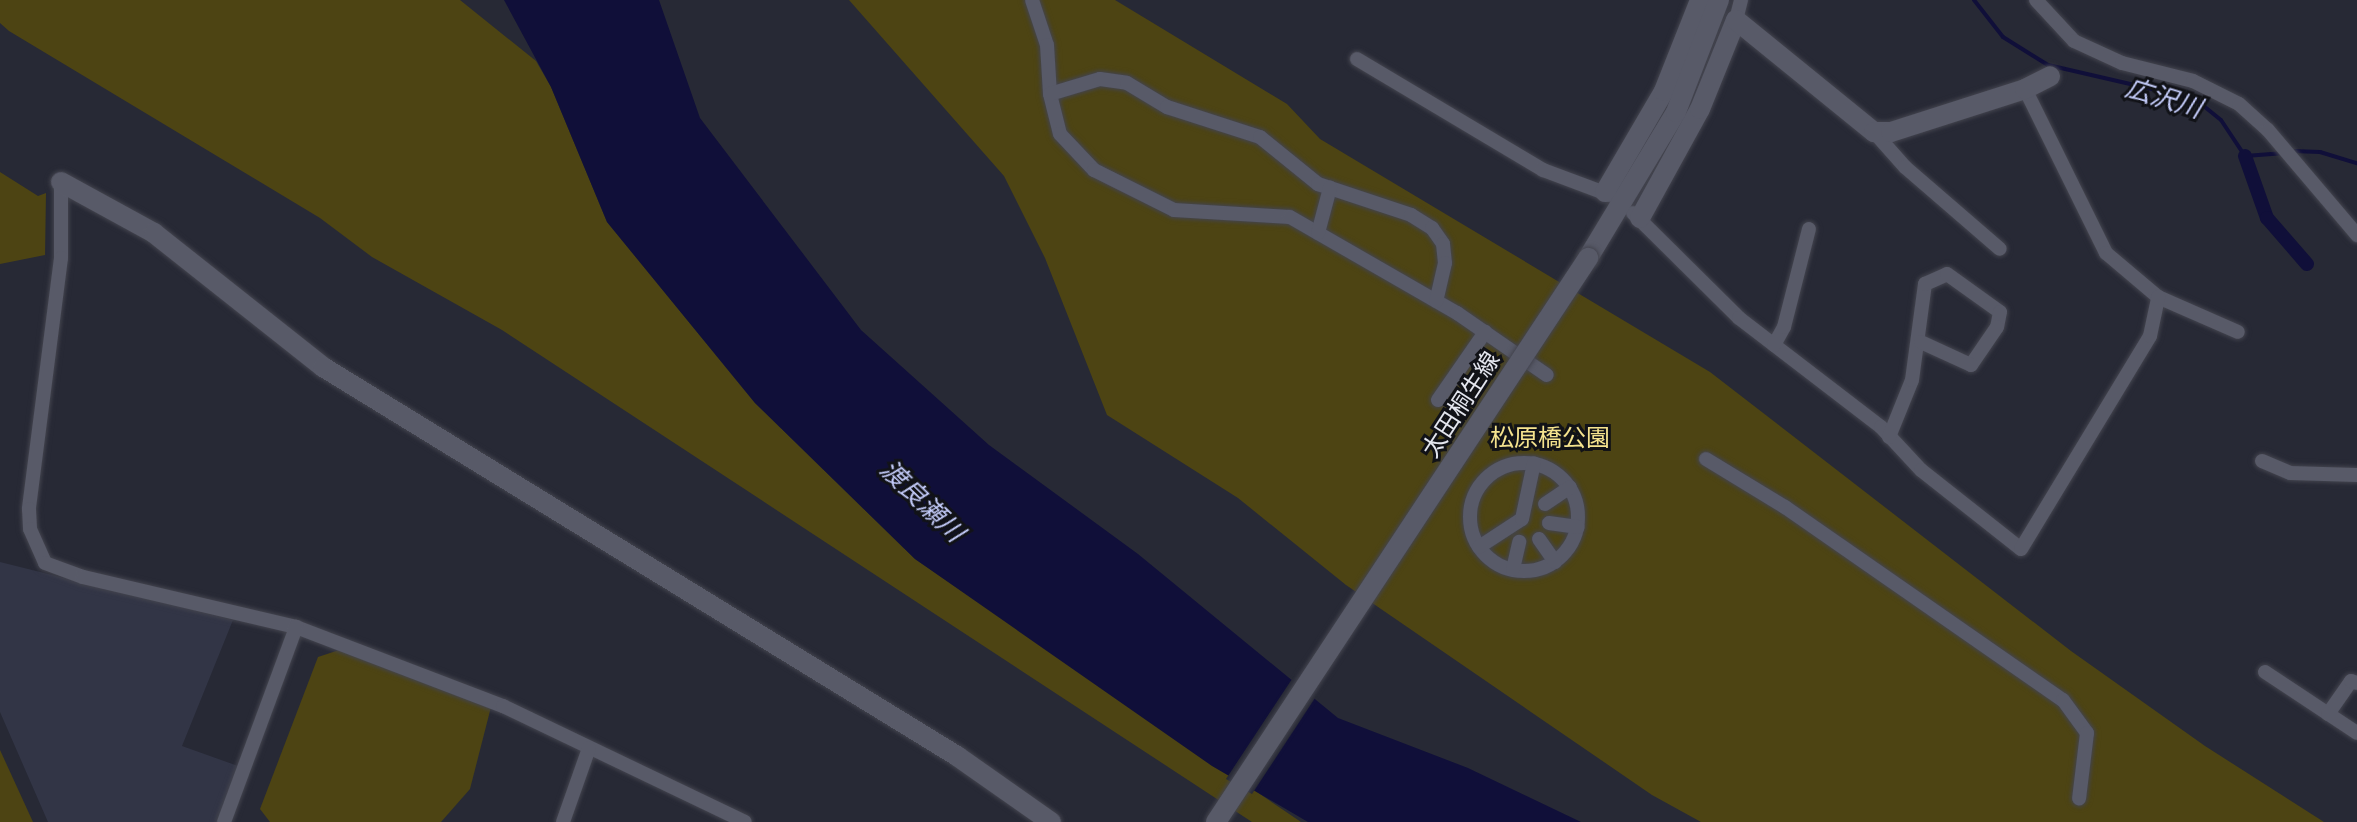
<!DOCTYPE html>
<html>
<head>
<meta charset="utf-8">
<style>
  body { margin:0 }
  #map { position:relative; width:2357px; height:822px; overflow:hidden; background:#272935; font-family:Commissioner,"Noto Sans JP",sans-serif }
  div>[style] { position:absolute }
  .built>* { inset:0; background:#323546 }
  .green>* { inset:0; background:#4d4413 }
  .water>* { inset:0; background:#100f39 }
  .pier>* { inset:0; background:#272935 }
  .stream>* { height:4px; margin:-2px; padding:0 2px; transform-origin:2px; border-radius:2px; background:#100f39 }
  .canal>* { height:14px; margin:-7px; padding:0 7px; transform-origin:7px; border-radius:7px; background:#100f39 }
  .roads { filter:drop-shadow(0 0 2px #43444e) drop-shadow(0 0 2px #43444e) }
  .street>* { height:14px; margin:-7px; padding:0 7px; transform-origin:7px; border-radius:7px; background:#585a68 }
  .street>.ring { margin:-7px; padding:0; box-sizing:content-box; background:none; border:14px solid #585a68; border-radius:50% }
  .secondary>* { height:20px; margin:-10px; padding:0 10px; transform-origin:10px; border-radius:10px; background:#585a68 }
  .bridges { filter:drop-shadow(0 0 2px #43444e) drop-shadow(0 0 2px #43444e) }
  .secondary-bridge>* { height:20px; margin:-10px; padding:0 10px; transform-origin:10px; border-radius:10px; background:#585a68 }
  span { translate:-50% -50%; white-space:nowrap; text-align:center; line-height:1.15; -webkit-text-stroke:6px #111217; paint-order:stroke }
  .street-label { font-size:24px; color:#e4e6ee }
  .park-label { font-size:24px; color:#f5e38e }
  .water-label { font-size:26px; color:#c4ccfa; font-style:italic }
</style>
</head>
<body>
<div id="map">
  <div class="built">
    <div style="clip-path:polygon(0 562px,233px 620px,182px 746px,238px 766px,217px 822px,48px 822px,0 712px)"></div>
  </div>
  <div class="green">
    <div style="clip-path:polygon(0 0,460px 0,536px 61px,551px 87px,607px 222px,755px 403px,915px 559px,1301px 822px,1252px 822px,502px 330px,372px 257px,320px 218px,9px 31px,0 23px)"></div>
    <div style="clip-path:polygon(849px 0,1115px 0,1287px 104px,1320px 139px,1710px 372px,2071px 651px,2205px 746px,2324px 822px,1701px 822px,1652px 795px,1346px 585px,1238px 498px,1107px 415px,1045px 258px,1004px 176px)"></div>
    <div style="clip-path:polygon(0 172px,38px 196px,46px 193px,45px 255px,0 264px)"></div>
    <div style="clip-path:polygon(339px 650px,491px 707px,470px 789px,441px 822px,270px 822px,260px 809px,318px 657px)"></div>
    <div style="clip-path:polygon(0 750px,33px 822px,0 822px)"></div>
  </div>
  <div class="water">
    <div style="clip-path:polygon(504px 0,659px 0,700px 118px,861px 330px,989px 445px,1138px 554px,1338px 718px,1468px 768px,1581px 822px,1308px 822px,1212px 766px,915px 559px,755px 403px,607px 222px,551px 87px)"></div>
  </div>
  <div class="pier">
    <div style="clip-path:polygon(1294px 676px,1317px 695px,1252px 794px,1226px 779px)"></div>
  </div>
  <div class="stream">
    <div style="left:1974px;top:0;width:47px;rotate:51.9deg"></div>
    <div style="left:2003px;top:37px;width:53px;rotate:31.9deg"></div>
    <div style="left:2048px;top:65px;width:151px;rotate:13deg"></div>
    <div style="left:2195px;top:99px;width:33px;rotate:39deg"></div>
    <div style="left:2221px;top:120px;width:43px;rotate:56.3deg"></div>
    <div style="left:2245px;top:156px;width:40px;rotate:-4.3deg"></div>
    <div style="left:2293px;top:151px;width:27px;rotate:2deg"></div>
    <div style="left:2320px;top:152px;width:39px;rotate:17deg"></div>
  </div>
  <div class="canal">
    <div style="left:2245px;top:156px;width:66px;rotate:70.5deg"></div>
    <div style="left:2267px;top:218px;width:61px;rotate:49deg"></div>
  </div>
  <div class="roads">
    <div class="street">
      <div style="left:1032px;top:0;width:47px;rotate:71.6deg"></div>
      <div style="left:1047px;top:45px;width:49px;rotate:86.5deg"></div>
      <div style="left:1050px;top:94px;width:41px;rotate:76deg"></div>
      <div style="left:1060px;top:134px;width:50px;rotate:46.6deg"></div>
      <div style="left:1094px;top:170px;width:89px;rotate:26.6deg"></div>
      <div style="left:1174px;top:210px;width:116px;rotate:3.5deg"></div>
      <div style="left:1290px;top:217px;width:193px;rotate:29.9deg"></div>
      <div style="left:1457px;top:313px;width:109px;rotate:34.6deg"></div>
      <div style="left:2036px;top:0;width:56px;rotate:47.2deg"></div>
      <div style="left:2074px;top:41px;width:53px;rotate:24.6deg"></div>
      <div style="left:2122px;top:63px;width:73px;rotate:14.2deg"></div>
      <div style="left:2193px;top:81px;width:51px;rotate:26.6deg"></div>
      <div style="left:2239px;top:104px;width:39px;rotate:42deg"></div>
      <div style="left:2268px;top:130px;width:138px;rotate:49.7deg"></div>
      <div style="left:1736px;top:20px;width:21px;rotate:-76deg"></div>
      <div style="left:1357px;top:59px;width:217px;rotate:30.8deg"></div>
      <div style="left:1543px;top:170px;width:72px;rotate:20.5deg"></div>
      <div style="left:2025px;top:89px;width:183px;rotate:63.7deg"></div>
      <div style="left:2106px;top:253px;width:68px;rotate:40.2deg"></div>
      <div style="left:2158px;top:297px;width:87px;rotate:23.6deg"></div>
      <div style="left:1050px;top:94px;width:52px;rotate:-16.7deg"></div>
      <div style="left:1100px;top:79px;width:27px;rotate:8deg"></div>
      <div style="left:1127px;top:83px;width:47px;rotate:31deg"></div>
      <div style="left:1167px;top:107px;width:98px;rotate:17.9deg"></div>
      <div style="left:1260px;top:137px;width:75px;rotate:39deg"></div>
      <div style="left:1318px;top:184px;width:98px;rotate:18.4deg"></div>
      <div style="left:1411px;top:215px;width:25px;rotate:32deg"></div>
      <div style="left:1432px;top:228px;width:19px;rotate:55deg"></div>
      <div style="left:1443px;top:244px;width:19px;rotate:84deg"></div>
      <div style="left:1445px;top:263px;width:39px;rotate:103deg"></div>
      <div style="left:1874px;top:132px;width:47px;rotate:48.5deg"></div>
      <div style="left:1905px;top:167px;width:125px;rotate:40.8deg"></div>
      <div style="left:61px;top:182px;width:76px;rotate:90deg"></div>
      <div style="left:61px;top:258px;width:253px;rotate:97.3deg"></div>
      <div style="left:29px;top:509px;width:20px;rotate:87deg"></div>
      <div style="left:30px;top:529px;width:37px;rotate:66deg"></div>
      <div style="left:45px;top:563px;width:40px;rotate:20.2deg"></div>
      <div style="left:83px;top:577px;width:219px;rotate:13.2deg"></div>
      <div style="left:296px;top:627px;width:222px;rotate:20.9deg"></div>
      <div style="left:503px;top:706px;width:268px;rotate:25.6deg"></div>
      <div style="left:1633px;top:213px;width:149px;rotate:44.7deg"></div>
      <div style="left:1739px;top:318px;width:179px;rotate:37.5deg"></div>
      <div style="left:1881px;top:427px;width:59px;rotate:47.1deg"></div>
      <div style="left:1921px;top:470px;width:127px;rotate:38.3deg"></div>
      <div style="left:2021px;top:549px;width:249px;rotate:-58.8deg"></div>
      <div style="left:2150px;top:336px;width:40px;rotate:-78deg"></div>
      <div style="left:1318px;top:233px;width:47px;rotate:-75.1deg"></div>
      <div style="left:1774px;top:345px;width:21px;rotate:-61deg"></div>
      <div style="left:1784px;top:327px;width:101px;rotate:-75.7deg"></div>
      <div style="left:1438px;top:400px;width:83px;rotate:-55.3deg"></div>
      <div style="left:1889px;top:437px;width:61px;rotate:-68deg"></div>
      <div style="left:1912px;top:380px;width:97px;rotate:-82.3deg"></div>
      <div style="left:1925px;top:284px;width:24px;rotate:-24deg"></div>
      <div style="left:1947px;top:274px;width:65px;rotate:35.6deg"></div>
      <div style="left:2000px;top:312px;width:15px;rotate:101deg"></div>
      <div style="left:1997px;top:327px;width:46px;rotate:124.4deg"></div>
      <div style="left:1971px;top:365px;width:55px;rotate:-155.3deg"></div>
      <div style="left:1706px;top:459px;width:92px;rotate:31.3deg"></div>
      <div style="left:1785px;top:507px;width:338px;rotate:34.8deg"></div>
      <div style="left:2063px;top:700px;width:41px;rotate:54deg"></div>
      <div style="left:2087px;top:733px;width:66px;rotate:96.9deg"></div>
      <div style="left:2262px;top:461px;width:30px;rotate:23deg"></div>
      <div style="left:2290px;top:473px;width:67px;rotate:1.7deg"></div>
      <div class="ring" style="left:1470px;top:463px;width:94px;height:94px"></div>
      <div style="left:1545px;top:504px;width:30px;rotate:-34deg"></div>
      <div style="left:1549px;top:523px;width:29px;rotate:8deg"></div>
      <div style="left:1539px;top:539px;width:28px;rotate:55deg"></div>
      <div style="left:1479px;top:547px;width:51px;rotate:-33.1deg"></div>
      <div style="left:1522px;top:519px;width:57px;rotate:-77.9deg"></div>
      <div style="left:1513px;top:569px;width:28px;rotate:-77deg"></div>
      <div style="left:2265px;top:672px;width:110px;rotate:33.5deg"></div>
      <div style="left:2328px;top:714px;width:40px;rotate:-55.1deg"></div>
      <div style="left:2351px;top:681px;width:6px;rotate:18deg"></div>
      <div style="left:224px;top:822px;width:208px;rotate:-69.7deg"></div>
      <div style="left:563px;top:822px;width:78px;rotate:-70.6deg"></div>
    </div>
    <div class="secondary">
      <div style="left:61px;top:182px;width:106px;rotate:28.7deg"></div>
      <div style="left:154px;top:233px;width:216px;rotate:38.4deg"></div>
      <div style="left:323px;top:367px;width:744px;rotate:31.53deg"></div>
      <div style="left:957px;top:756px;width:115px;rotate:35.1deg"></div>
      <div style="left:1605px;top:192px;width:117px;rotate:-59.7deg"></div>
      <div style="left:1664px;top:91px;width:98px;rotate:-68.4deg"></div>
      <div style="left:1640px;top:218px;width:124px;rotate:-61.2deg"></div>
      <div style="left:1700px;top:109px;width:96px;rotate:-68deg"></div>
      <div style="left:1736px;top:20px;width:178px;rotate:39.1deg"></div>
      <div style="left:1874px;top:132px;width:17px"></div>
      <div style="left:1891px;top:132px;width:141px;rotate:-17.8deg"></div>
      <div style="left:2025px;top:89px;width:28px;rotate:-27deg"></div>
      <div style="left:1588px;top:258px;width:170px;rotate:-58.9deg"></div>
      <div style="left:1676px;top:112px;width:120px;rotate:-69deg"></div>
    </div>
  </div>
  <div class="bridges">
    <div class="secondary-bridge">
      <div style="left:1216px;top:822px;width:676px;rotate:-56.59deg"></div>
    </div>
  </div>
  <div class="street-label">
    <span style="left:1460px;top:404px;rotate:-57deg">太田桐生線</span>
  </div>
  <div class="park-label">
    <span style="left:1550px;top:437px">松原橋公園</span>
  </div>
  <div class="water-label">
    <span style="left:2164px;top:97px;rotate:17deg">広沢川</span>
    <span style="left:923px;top:500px;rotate:44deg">渡良瀬川</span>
  </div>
</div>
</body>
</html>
